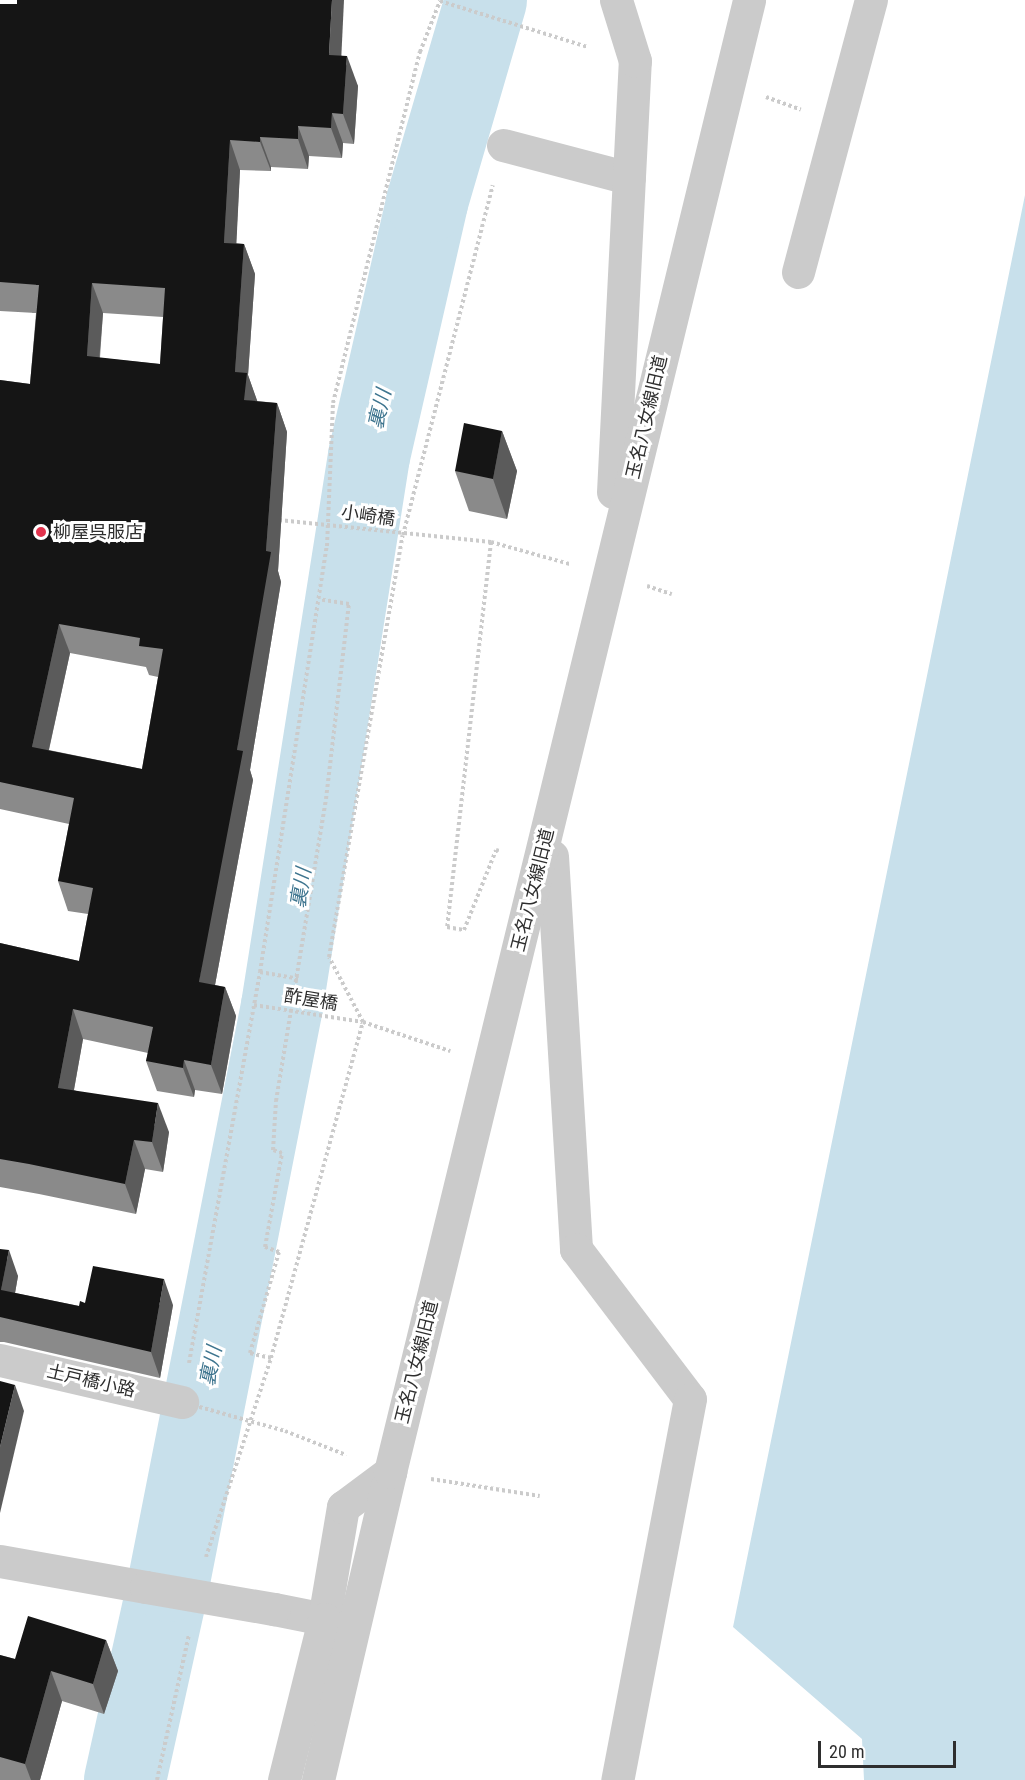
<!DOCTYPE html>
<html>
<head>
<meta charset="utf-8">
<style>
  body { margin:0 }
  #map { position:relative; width:1025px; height:1780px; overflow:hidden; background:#fff; font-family:"Roboto Condensed","Noto Sans JP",sans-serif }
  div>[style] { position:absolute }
  .water>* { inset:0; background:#c8e0eb }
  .river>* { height:82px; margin:-41px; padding:0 41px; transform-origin:41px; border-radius:41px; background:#c8e0eb }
  .path>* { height:4px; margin-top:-2px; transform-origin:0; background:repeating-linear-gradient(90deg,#cbcbcb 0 3px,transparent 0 6px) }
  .minor>* { height:33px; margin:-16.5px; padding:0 16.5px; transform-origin:16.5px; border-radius:16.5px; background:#cbcbcb }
  .path-bridge>* { height:4px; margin-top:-2px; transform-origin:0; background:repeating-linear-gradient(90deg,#cbcbcb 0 3px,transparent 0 6px) }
  .minor-bridge>* { height:33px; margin:-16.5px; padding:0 16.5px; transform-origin:16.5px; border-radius:16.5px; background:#cbcbcb }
  .wall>* { inset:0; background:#8a8a8a }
  .shaded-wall>* { inset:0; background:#5b5b5b }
  .building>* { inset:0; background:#151515 }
  .dots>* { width:16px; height:16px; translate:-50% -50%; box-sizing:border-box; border:3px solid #fff; border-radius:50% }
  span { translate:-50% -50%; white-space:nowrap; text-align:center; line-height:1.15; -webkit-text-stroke:6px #fff; paint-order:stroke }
  .street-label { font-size:18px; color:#2e2e2e }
  .poi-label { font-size:18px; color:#2e2e2e }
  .left { translate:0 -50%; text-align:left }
  .water-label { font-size:20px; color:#3e758f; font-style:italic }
  .scale { position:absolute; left:818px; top:1741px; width:138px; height:27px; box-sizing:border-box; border:3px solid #2e2e2e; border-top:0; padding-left:8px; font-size:18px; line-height:21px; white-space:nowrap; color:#2e2e2e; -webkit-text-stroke:4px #fff; paint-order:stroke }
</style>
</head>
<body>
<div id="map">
  <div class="water">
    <div style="clip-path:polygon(1025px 195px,1025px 1780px,864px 1780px,862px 1739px,733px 1627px)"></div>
  </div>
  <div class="river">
    <div style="left:125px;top:1780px;width:204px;rotate:-77.5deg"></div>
    <div style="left:169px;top:1581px;width:586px;rotate:-78.88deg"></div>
    <div style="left:282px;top:1006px;width:557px;rotate:-81.01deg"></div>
    <div style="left:369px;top:456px;width:261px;rotate:-77.1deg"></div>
    <div style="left:427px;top:202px;width:210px;rotate:-73.7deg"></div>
  </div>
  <div class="path">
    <div style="left:766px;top:97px;width:37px;rotate:20deg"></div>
    <div style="left:279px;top:520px;width:213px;rotate:5.9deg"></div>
    <div style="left:491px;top:542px;width:82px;rotate:15.6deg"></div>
    <div style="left:491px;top:542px;width:388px;rotate:96.5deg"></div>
    <div style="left:447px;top:927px;width:17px;rotate:10deg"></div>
    <div style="left:464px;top:930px;width:86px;rotate:-68.2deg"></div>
    <div style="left:496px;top:850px;width:3px;rotate:18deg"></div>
    <div style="left:647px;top:586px;width:26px;rotate:18deg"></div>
    <div style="left:260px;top:972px;width:39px;rotate:10deg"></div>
    <div style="left:363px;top:1022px;width:92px;rotate:18.4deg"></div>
    <div style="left:271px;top:1358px;width:22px;rotate:-167deg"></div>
    <div style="left:250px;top:1353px;width:105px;rotate:-74deg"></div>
    <div style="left:279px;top:1252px;width:15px;rotate:-160deg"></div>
    <div style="left:265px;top:1247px;width:96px;rotate:-79.7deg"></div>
    <div style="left:282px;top:1153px;width:9px;rotate:-162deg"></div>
    <div style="left:273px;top:1150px;width:49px;rotate:-86.5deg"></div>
    <div style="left:276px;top:1101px;width:306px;rotate:-80.6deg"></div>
    <div style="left:326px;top:799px;width:196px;rotate:-83.3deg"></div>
    <div style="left:349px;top:604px;width:30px;rotate:-171deg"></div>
    <div style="left:189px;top:1363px;width:397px;rotate:-79.7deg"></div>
    <div style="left:260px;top:972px;width:431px;rotate:-81.1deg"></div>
    <div style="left:327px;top:546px;width:143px;rotate:-87.6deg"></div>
    <div style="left:333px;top:403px;width:362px;rotate:-76.1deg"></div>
    <div style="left:420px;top:52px;width:55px;rotate:-68.6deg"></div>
    <div style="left:440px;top:1px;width:155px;rotate:17.3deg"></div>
    <div style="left:285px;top:1431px;width:66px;rotate:21.5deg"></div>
    <div style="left:431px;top:1479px;width:110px;rotate:8.9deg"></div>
    <div style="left:206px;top:1557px;width:209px;rotate:-71.9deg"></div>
    <div style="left:271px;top:1358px;width:348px;rotate:-74.7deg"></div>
    <div style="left:363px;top:1022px;width:73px;rotate:-117.6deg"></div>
    <div style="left:329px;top:957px;width:428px;rotate:-80.1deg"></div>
    <div style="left:403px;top:535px;width:361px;rotate:-75.6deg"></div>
    <div style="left:157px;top:1780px;width:149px;rotate:-77.6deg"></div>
  </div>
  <div class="minor">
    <div style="left:503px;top:145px;width:130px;rotate:14.7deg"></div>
    <div style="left:798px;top:272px;width:282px;rotate:-75deg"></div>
    <div style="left:613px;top:492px;width:432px;rotate:-87.1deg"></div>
    <div style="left:635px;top:61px;width:64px;rotate:-107.3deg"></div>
    <div style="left:552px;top:856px;width:394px;rotate:86.5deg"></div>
    <div style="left:576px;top:1249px;width:188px;rotate:52.8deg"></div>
    <div style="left:690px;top:1399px;width:388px;rotate:100.8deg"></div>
    <div style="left:0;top:1360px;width:187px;rotate:13deg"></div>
    <div style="left:0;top:1561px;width:148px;rotate:10.1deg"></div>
    <div style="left:274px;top:1609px;width:51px;rotate:11.3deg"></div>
    <div style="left:324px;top:1619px;width:114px;rotate:-80.4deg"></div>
    <div style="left:343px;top:1507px;width:59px;rotate:-36.7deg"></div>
    <div style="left:284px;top:1780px;width:166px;rotate:-76deg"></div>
    <div style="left:318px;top:1780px;width:316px;rotate:-76.8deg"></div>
    <div style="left:390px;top:1472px;width:1515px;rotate:-76.29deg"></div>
  </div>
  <div class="path-bridge">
    <div style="left:254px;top:1005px;width:110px;rotate:8.9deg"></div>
    <div style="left:182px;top:1402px;width:107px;rotate:15.7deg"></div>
  </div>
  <div class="minor-bridge">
    <div style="left:146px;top:1587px;width:130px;rotate:9.8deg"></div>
  </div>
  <div class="wall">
    <div style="clip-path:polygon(evenodd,0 4px,341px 55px,358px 86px,354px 144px,343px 143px,342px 158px,309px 156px,308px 169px,271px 167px,271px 171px,240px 170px,236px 243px,244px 244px,255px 274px,248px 375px,257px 401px,277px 403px,287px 432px,278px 571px,281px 582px,250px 770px,253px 780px,215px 985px,225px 987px,236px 1016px,222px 1094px,195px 1090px,194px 1097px,157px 1091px,146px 1061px,148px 1053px,83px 1039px,74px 1090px,169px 1132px,163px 1172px,145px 1169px,136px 1214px,39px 1194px,0 1187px,0 943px,79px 961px,88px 914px,68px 911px,58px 881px,69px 824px,0 809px,0 380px,30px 384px,36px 313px,0 311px,0 4px,103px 313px,163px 317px,160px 364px,100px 358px,103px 313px,0 4px,70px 653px,146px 667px,149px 675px,158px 677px,142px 769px,49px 750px,70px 653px)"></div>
    <div style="clip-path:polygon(502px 431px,517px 471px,507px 519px,469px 511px,455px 471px)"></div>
    <div style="clip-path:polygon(0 1249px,18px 1276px,15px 1293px,79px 1306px,85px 1303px,173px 1305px,160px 1378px,4px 1342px,0 1342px)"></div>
    <div style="clip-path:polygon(106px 1640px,118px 1671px,104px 1714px,62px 1701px,40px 1780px,0 1780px,0 1655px,15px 1659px)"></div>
  </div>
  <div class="shaded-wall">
    <div style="clip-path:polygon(332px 0,344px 0,340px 84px,329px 55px)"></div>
    <div style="clip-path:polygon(347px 56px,358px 86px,354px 144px,343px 114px)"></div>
    <div style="clip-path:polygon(332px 113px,343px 143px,342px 158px,331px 128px)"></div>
    <div style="clip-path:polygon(298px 126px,309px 156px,308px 169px,298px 139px)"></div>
    <div style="clip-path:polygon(260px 137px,271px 167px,271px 171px,260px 142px)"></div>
    <div style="clip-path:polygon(230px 140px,240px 170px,235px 272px,224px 243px)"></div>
    <div style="clip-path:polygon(244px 244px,255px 274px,248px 375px,258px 403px,244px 400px,235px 372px)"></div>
    <div style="clip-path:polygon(92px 283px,103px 313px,97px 386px,87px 356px)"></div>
    <div style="clip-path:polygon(277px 403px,287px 432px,278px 571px,281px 582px,250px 770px,253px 780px,210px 1012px,199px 982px,237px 750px,266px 551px)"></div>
    <div style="clip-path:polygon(502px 431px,517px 471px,507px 519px,493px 479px)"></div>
    <div style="clip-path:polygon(59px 624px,70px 653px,43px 776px,32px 747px)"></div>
    <div style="clip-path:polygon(225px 987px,236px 1016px,222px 1094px,211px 1065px)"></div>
    <div style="clip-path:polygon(73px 1009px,83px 1039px,69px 1117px,58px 1088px)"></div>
    <div style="clip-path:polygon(184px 1060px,195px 1090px,194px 1097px,183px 1068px)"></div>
    <div style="clip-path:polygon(158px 1103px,169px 1132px,163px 1172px,152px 1142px)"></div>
    <div style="clip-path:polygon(134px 1140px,145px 1169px,136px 1214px,125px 1184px)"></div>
    <div style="clip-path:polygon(9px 1250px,18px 1276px,11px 1316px,1px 1290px)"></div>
    <div style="clip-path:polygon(164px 1279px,173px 1305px,160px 1378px,151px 1352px)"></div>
    <div style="clip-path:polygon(15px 1385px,24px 1411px,0 1513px,0 1447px)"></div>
    <div style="clip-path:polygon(106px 1640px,118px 1671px,104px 1714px,93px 1684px)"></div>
    <div style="clip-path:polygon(51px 1671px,62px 1701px,40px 1780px,31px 1780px,25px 1764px)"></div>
  </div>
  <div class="building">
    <div style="clip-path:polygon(evenodd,17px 0,332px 0,329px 55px,347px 56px,343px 114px,332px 113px,331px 128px,298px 126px,298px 139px,260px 137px,260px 142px,230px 140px,224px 243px,244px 244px,235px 372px,247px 373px,244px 400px,277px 403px,266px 551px,271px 552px,237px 750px,243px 751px,199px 982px,225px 987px,211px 1065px,184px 1060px,183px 1068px,146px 1061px,153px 1027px,73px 1009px,58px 1088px,158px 1103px,152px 1142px,134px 1140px,125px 1184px,29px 1164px,0 1159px,0 943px,79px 961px,93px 888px,58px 881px,74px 798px,0 782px,0 380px,30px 384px,39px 285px,0 282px,0 4px,17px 4px,17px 0,92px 283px,165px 288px,160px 364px,87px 356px,92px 283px,17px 0,59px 624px,140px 638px,139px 646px,163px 649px,142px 769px,32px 747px,59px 624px)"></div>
    <div style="clip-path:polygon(464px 423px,502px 431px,493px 479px,455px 471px)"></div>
    <div style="clip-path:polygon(0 1249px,9px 1250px,1px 1290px,79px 1306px,80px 1301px,85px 1303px,93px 1266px,164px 1279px,151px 1352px,0 1317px)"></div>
    <div style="clip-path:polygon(0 1381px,15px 1385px,0 1447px)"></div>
    <div style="clip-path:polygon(28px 1616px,106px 1640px,93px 1684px,51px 1671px,25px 1764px,0 1757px,0 1655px,15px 1659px)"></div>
  </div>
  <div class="dots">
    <div style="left:41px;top:532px;background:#e2334d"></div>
  </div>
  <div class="street-label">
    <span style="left:647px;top:417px;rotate:-77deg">玉名八女線旧道</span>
    <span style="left:368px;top:516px;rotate:8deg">小崎橋</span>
    <span style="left:533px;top:890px;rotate:-76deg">玉名八女線旧道</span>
    <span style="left:311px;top:1000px;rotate:9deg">酢屋橋</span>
    <span style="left:417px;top:1362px;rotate:-76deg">玉名八女線旧道</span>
    <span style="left:91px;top:1381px;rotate:13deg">土戸橋小路</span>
  </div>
  <div class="poi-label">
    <span class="left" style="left:53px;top:532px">柳屋呉服店</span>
  </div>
  <div class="water-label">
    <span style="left:380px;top:409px;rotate:-77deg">裏川</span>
    <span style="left:301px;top:888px;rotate:-81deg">裏川</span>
    <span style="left:211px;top:1366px;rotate:-79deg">裏川</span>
  </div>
  <div class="scale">20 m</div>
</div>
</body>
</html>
